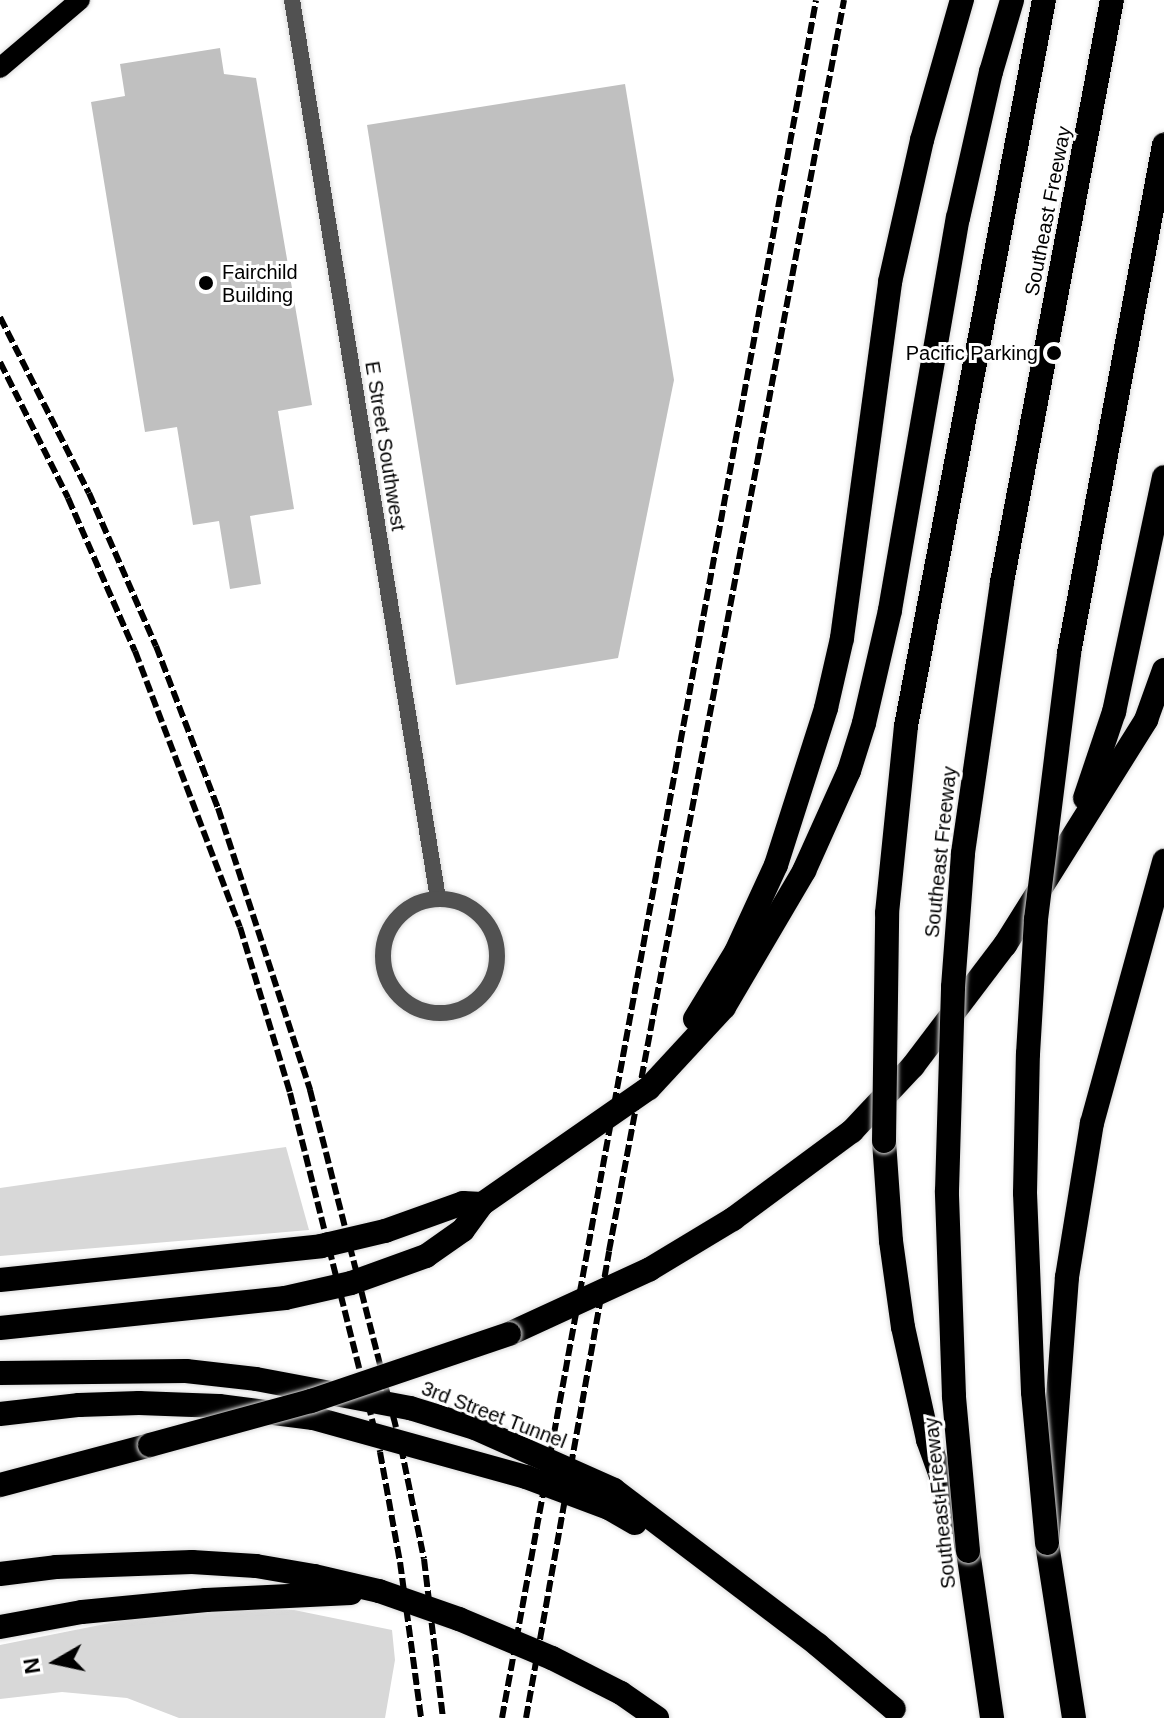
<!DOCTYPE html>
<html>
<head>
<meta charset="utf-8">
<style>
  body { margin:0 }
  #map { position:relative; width:1164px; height:1718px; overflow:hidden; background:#fff; font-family:Arial,sans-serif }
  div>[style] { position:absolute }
  .green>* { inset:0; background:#d8d8d8 }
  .building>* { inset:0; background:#c0c0c0 }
  .roads { filter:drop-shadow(0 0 2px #dbdbdb) drop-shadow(0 0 2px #dbdbdb) }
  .minor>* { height:16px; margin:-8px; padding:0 8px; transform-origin:8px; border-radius:8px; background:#515151 }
  .minor>.ring { margin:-8px; padding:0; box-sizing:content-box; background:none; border:16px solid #515151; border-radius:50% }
  .primary>* { height:20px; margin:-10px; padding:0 10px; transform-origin:10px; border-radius:10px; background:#000 }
  .motorway>* { height:24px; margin:-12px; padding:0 12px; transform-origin:12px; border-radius:12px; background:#000 }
  .rail>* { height:6px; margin-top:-3px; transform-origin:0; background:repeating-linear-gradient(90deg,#000 0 12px,transparent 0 16px) }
  .bridges { filter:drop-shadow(0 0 2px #dbdbdb) drop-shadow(0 0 2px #dbdbdb) }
  .motorway-bridge>* { height:24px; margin:-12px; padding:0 12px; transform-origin:12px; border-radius:12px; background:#000 }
  .dots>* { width:22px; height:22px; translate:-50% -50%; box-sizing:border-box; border:4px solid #fff; border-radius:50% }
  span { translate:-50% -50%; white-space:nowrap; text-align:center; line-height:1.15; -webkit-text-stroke:6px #fff; paint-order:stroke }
  .street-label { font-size:20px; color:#000 }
  .poi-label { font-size:20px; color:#000 }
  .left { translate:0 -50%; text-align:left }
  .right { translate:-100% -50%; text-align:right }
  .north { position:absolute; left:16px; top:1622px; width:80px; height:80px; -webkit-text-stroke:6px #fff; paint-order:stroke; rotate:261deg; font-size:22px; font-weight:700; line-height:32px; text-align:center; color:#000 }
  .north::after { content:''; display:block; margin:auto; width:28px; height:36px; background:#000; clip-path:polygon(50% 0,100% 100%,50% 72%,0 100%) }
</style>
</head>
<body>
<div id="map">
  <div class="green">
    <div style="clip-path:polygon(286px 1147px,309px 1230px,0 1256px,0 1188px)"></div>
    <div style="clip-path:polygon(207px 1608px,294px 1610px,392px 1630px,395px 1660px,385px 1718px,179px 1718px,127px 1698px,62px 1692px,0 1699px,0 1645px,125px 1620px)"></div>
  </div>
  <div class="building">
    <div style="clip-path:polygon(220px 48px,224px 74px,256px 78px,312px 405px,278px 411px,294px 509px,250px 516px,261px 584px,230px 589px,219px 521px,193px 525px,177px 427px,145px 432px,91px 102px,125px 96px,120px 64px)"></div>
    <div style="clip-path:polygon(625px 84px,674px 380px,618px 658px,456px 685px,367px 125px)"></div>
  </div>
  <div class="roads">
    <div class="minor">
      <div style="left:292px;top:0;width:910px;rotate:80.77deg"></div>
      <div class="ring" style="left:383px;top:899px;width:98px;height:98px"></div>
    </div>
    <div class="primary">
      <div style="left:0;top:68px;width:105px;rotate:-40.4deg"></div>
    </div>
    <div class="motorway">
      <div style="left:1085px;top:798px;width:91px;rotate:-71.4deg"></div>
      <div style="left:1114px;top:712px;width:240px;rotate:-78deg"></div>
      <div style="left:695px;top:1019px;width:79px;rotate:-58.5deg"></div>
      <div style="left:736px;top:952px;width:96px;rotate:-65.3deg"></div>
      <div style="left:776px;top:865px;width:165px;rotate:-72.3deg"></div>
      <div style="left:826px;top:708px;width:72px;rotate:-77.1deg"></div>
      <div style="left:842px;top:638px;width:359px;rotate:-82.3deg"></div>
      <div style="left:890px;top:282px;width:146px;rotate:-77.3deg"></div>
      <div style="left:922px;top:140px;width:146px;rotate:-74.1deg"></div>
      <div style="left:884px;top:1141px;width:100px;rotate:86deg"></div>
      <div style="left:891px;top:1241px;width:87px;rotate:82.1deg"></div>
      <div style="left:903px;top:1327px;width:116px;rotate:77.5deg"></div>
      <div style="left:928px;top:1440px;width:118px;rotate:70.2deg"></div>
      <div style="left:968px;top:1551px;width:169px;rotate:81.8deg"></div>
      <div style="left:0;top:1280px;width:323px;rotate:-6deg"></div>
      <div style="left:321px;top:1246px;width:66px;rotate:-13.2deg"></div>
      <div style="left:385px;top:1231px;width:83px;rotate:-19.7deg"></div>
      <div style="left:463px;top:1203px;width:19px;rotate:3deg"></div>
      <div style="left:0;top:1328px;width:287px;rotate:-6deg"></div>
      <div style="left:285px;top:1298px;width:68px;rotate:-12.8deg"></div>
      <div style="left:351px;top:1283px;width:80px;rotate:-19.8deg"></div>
      <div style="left:426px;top:1256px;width:45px;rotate:-35.1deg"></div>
      <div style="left:463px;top:1230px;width:32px;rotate:-54deg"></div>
      <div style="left:482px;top:1204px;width:203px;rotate:-34.8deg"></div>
      <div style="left:649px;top:1088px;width:110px;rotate:-47.2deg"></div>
      <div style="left:724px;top:1007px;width:158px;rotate:-59.5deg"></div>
      <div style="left:804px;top:871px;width:110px;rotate:-65.8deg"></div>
      <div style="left:849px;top:771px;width:50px;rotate:-72.6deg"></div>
      <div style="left:864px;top:723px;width:116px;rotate:-77deg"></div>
      <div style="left:890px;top:610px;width:398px;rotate:-80.2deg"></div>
      <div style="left:958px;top:218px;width:150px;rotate:-77.3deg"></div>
      <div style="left:991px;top:72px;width:75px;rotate:-73.7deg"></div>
      <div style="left:509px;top:1334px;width:155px;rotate:-24.7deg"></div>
      <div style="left:650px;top:1269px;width:97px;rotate:-31.1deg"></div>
      <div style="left:733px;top:1219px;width:148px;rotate:-36.5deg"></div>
      <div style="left:852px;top:1131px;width:89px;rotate:-46.8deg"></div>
      <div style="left:913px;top:1066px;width:152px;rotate:-52.8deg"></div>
      <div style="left:1005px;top:945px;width:266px;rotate:-57.9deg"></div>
      <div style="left:1146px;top:720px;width:53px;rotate:-70.2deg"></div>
      <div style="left:0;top:1373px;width:186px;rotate:-0.6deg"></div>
      <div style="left:186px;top:1371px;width:70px;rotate:6.5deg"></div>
      <div style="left:256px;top:1379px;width:157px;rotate:10.7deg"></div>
      <div style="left:410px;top:1408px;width:68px;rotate:17.1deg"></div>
      <div style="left:475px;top:1428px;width:152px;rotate:24deg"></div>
      <div style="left:614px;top:1490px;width:256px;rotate:37.2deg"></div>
      <div style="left:818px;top:1645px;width:99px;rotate:40.1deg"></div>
      <div style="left:0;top:1414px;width:80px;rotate:-6.5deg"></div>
      <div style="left:79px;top:1405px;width:60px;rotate:-1.9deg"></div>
      <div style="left:139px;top:1403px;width:80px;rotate:2.1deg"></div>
      <div style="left:219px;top:1406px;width:95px;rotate:7.3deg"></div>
      <div style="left:313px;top:1418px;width:221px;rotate:15.5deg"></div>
      <div style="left:526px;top:1477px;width:89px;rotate:20.5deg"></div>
      <div style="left:609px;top:1508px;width:30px;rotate:30deg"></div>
      <div style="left:0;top:1485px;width:155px;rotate:-14.9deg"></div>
      <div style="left:0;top:1574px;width:56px;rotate:-7.1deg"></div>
      <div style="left:56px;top:1567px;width:136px;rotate:-2.1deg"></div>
      <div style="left:192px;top:1562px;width:64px;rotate:3.6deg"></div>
      <div style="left:256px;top:1566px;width:59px;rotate:9.8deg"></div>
      <div style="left:314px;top:1576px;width:67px;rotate:13deg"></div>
      <div style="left:379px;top:1591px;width:85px;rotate:19.3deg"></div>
      <div style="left:459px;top:1619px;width:101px;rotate:22.8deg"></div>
      <div style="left:552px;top:1658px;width:77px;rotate:26.9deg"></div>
      <div style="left:621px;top:1693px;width:44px;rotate:34.8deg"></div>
      <div style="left:0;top:1627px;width:83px;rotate:-10.4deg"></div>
      <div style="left:82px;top:1612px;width:125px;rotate:-5.5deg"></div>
      <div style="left:206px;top:1600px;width:145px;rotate:-2.8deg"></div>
      <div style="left:1074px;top:1718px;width:177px;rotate:-98.8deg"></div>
      <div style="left:1047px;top:1543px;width:267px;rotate:-85.7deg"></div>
      <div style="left:1067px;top:1277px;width:156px;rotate:-80.8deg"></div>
      <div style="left:1092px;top:1123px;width:272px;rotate:-74.6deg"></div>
    </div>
  </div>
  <div class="rail">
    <div style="left:0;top:317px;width:197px;rotate:63.2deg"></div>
    <div style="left:89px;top:493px;width:167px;rotate:66.4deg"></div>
    <div style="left:156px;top:646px;width:173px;rotate:69.1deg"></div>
    <div style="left:218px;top:808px;width:297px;rotate:71.9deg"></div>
    <div style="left:310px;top:1090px;width:368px;rotate:75.7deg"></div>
    <div style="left:401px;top:1447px;width:114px;rotate:78.4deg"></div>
    <div style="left:424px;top:1559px;width:160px;rotate:83.2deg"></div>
    <div style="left:0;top:362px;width:152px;rotate:63.4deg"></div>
    <div style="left:68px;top:498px;width:167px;rotate:66.4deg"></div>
    <div style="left:135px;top:651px;width:295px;rotate:69.2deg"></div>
    <div style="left:240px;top:927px;width:173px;rotate:73.2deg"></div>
    <div style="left:290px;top:1093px;width:370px;rotate:75.9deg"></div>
    <div style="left:380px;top:1452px;width:112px;rotate:79.7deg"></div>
    <div style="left:400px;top:1562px;width:157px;rotate:82.3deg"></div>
    <div style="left:502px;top:1718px;width:1746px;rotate:-79.64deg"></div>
    <div style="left:526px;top:1718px;width:474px;rotate:-79.9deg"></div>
    <div style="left:609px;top:1251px;width:1273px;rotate:-79.36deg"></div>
  </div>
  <div class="bridges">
    <div class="motorway-bridge">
      <div style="left:884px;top:1141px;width:228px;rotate:-89.2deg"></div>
      <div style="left:887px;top:913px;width:188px;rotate:-84.2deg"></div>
      <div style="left:906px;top:726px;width:739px;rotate:-79.24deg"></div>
      <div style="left:150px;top:1445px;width:167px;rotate:-15.3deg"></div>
      <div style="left:311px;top:1401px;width:209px;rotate:-18.7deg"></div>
      <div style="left:1047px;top:1543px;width:152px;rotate:-95.3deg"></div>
      <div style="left:1033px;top:1392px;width:199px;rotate:-92.3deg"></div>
      <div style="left:1025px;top:1193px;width:139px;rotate:-88.8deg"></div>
      <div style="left:1028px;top:1054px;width:135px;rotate:-86.6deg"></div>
      <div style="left:1036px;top:919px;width:268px;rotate:-82.9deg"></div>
      <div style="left:1069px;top:653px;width:517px;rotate:-79.41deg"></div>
      <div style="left:968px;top:1551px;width:156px;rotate:-95.2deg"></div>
      <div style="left:954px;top:1396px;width:205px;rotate:-92deg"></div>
      <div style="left:947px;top:1191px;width:204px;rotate:-88.3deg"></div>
      <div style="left:953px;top:987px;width:134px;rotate:-85.7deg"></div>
      <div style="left:963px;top:853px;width:274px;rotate:-81.8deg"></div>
      <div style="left:1002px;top:582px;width:592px;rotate:-79.3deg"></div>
    </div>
  </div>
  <div class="dots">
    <div style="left:206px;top:283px;background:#000"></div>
    <div style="left:1054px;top:353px;background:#000"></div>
  </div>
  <div class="street-label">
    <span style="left:1048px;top:211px;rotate:-79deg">Southeast Freeway</span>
    <span style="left:385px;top:446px;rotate:81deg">E Street Southwest</span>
    <span style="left:941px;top:852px;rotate:-84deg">Southeast Freeway</span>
    <span style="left:494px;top:1415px;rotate:21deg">3rd Street Tunnel</span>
    <span style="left:940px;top:1503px;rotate:-96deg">Southeast Freeway</span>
  </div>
  <div class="poi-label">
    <span class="left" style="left:222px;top:284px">Fairchild<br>Building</span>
    <span class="right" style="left:1038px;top:353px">Pacific Parking</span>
  </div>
  <div class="north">N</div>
</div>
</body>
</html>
